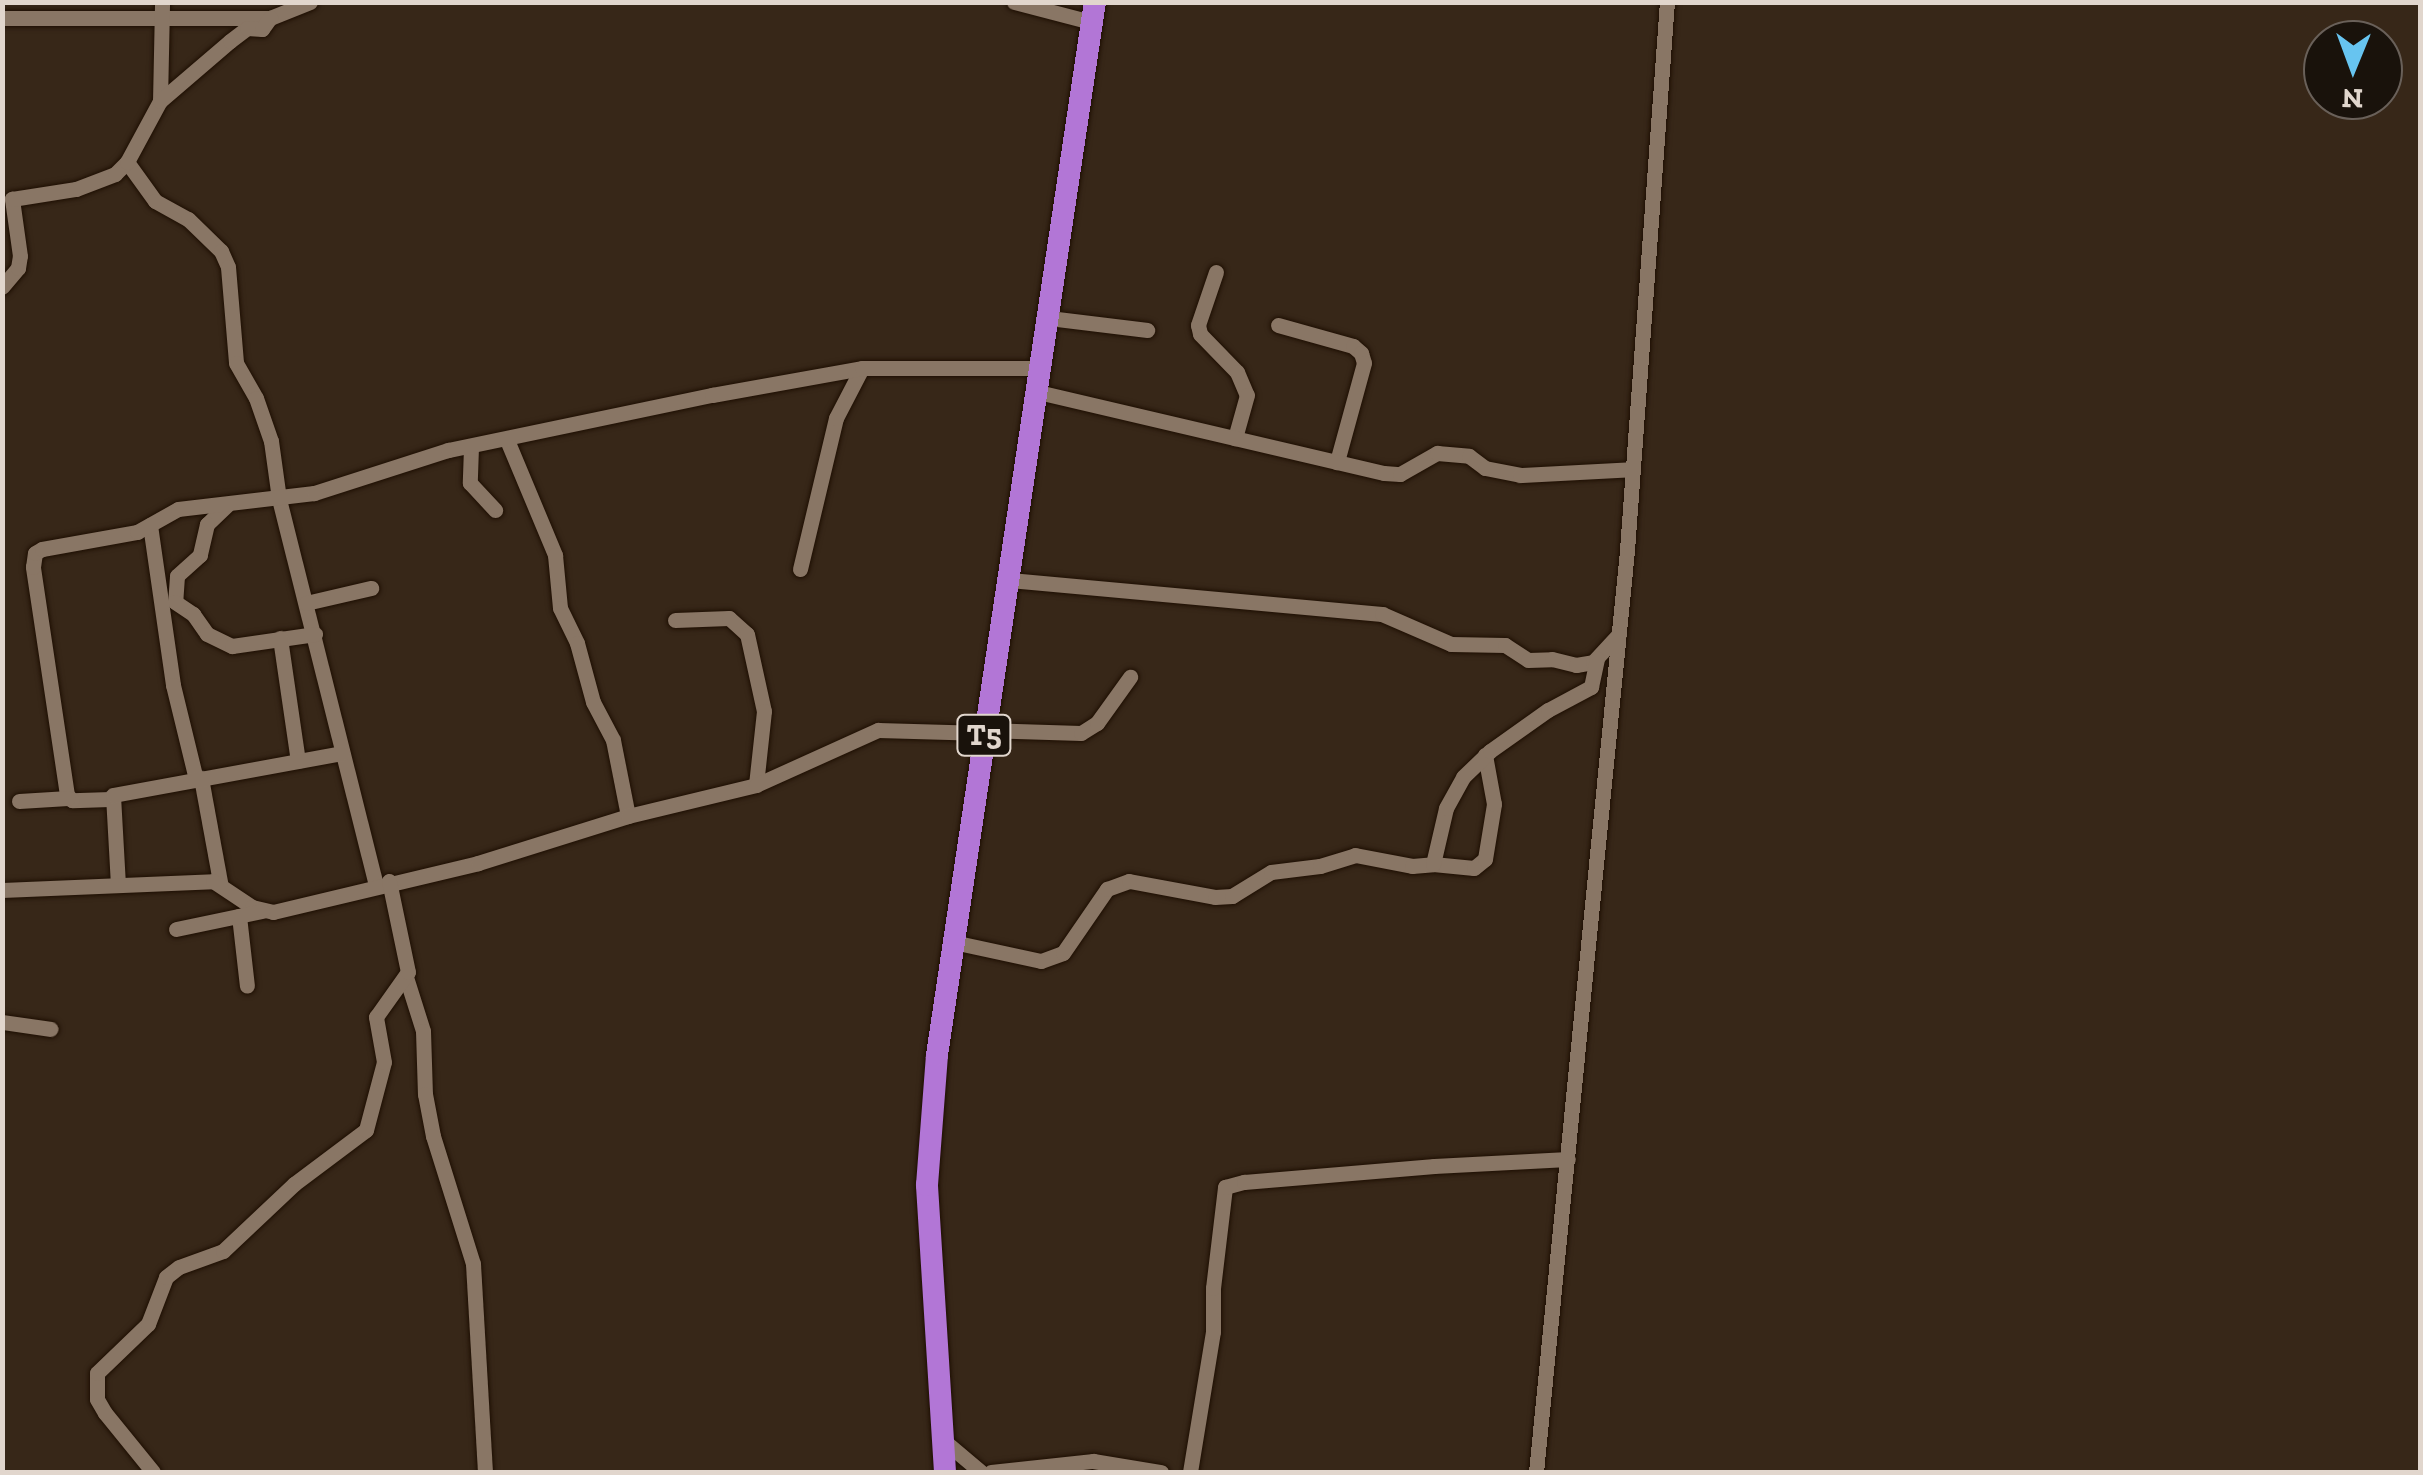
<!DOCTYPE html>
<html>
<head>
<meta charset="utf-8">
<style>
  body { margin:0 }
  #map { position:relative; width:2423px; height:1475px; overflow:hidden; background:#372718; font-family:"Zilla Slab",serif }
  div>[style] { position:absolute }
  .roads { filter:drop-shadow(0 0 2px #1e0f03) drop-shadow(0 0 2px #1e0f03) }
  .minor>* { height:15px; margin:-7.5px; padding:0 7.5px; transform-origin:7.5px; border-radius:7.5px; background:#897665 }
  .highway>* { height:22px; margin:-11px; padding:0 11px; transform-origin:11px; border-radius:11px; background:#b276d6 }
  span { translate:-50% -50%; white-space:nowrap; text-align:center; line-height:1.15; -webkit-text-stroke:8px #19120b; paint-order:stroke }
  .shield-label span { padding:2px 8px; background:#19120b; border:2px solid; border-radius:8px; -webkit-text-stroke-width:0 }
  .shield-label { font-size:30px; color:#e1d6cd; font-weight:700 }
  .frame { position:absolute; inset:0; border:5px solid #e1d6cd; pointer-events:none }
  .north { position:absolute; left:2303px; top:20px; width:100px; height:100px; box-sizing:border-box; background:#19120b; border:2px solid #696059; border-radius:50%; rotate:181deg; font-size:28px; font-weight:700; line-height:40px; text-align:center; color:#e1d6cd }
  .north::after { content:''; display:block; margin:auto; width:35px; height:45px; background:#67c4f0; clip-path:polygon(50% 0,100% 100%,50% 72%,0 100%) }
</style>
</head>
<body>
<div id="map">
  <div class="roads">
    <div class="minor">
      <div style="left:1014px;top:2px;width:80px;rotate:14.6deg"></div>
      <div style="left:2px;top:18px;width:268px"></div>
      <div style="left:270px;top:18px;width:43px;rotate:-21.8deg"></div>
      <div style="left:160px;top:101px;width:99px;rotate:-88.8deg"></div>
      <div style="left:127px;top:162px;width:48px;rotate:54.3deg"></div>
      <div style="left:155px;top:201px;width:38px;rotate:29deg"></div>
      <div style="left:188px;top:219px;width:46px;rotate:44.1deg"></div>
      <div style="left:221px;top:251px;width:17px;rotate:66deg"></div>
      <div style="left:228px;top:267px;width:96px;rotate:85.2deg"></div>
      <div style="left:236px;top:363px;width:40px;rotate:60.3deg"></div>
      <div style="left:256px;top:398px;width:46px;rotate:70.8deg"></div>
      <div style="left:271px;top:441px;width:59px;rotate:82.1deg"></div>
      <div style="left:279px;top:499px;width:397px;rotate:75.9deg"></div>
      <div style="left:1216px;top:272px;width:56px;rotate:108.8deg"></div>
      <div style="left:1198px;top:325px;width:9px;rotate:77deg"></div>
      <div style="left:1200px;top:334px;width:53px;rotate:45.8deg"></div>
      <div style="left:1237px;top:372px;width:25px;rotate:67deg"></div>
      <div style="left:1247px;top:395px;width:45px;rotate:105.6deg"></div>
      <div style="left:2px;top:287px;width:25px;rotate:-50deg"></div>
      <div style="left:18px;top:268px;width:12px;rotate:-81deg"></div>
      <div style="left:20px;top:256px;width:58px;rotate:-98deg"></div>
      <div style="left:12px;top:199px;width:65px;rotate:-8.9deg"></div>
      <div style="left:76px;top:189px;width:42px;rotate:-21deg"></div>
      <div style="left:115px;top:174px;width:17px;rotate:-45deg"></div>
      <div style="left:127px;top:162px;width:69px;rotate:-61.6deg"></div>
      <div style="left:160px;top:101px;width:92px;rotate:-40.6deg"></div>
      <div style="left:230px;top:41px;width:21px;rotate:-37deg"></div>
      <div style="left:247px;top:28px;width:15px;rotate:4deg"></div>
      <div style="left:262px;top:29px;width:14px;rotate:-54deg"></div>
      <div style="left:1049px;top:318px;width:99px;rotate:7deg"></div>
      <div style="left:1278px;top:325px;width:78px;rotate:15.6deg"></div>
      <div style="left:1353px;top:346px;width:11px;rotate:41deg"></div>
      <div style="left:1361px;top:353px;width:10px;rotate:73deg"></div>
      <div style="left:1364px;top:363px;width:103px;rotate:105.3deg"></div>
      <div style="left:1038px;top:392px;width:355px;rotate:13.2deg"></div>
      <div style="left:1384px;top:473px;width:16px;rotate:4deg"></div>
      <div style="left:1400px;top:474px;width:43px;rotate:-29.6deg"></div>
      <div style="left:1437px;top:453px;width:32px;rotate:5deg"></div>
      <div style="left:1469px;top:456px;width:20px;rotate:37deg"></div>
      <div style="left:1485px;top:468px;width:36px;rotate:11deg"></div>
      <div style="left:1520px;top:475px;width:113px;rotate:-3deg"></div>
      <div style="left:507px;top:440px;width:125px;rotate:67.3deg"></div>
      <div style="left:555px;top:555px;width:53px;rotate:84.6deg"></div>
      <div style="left:560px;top:608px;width:39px;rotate:64deg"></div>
      <div style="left:577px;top:643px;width:61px;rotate:74.8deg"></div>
      <div style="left:593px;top:702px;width:43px;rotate:62.2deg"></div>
      <div style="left:613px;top:740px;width:77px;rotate:78.8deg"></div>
      <div style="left:471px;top:447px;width:36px;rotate:92deg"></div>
      <div style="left:470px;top:483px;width:37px;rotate:47deg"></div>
      <div style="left:227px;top:505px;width:28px;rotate:136deg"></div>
      <div style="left:207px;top:524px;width:32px;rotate:103deg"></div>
      <div style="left:200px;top:555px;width:31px;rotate:138deg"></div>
      <div style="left:177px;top:576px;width:26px;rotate:94deg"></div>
      <div style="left:175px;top:602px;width:22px;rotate:34deg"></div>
      <div style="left:193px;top:614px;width:24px;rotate:55deg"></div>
      <div style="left:207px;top:634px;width:28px;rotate:26deg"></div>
      <div style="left:232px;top:646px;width:84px;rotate:-8.2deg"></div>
      <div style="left:150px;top:525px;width:162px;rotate:81.8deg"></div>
      <div style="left:173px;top:685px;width:97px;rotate:76.3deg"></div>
      <div style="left:800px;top:569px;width:155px;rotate:-76.6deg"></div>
      <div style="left:836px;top:418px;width:56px;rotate:-62.5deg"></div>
      <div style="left:1009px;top:580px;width:375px;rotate:5.2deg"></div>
      <div style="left:1382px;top:614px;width:75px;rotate:23.5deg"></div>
      <div style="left:1451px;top:644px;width:54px;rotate:1.1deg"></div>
      <div style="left:1505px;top:645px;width:27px;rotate:33deg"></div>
      <div style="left:1528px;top:660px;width:24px;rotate:-2deg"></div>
      <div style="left:1552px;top:659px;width:25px;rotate:14deg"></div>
      <div style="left:1576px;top:665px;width:17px;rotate:-10deg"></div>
      <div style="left:1593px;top:662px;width:38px;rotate:-47deg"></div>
      <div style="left:306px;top:603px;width:67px;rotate:-13deg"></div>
      <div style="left:675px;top:620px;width:54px;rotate:-2.1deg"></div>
      <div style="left:729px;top:618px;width:24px;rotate:42deg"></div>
      <div style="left:747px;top:634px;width:79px;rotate:77.6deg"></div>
      <div style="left:764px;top:711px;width:74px;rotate:96.2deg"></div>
      <div style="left:280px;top:638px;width:124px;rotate:81.7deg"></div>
      <div style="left:984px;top:730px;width:97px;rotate:1.8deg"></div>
      <div style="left:1081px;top:733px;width:19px;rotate:-32deg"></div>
      <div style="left:1097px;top:723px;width:57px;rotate:-54.3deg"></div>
      <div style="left:201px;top:778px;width:106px;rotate:79.6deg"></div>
      <div style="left:110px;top:799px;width:38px;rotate:178deg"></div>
      <div style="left:72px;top:800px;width:7px;rotate:-135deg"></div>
      <div style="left:67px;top:795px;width:231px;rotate:-98.5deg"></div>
      <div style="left:33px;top:567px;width:14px;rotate:-82deg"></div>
      <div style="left:35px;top:553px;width:8px;rotate:-30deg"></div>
      <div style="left:42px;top:549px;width:97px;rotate:-10.1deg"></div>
      <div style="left:137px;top:532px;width:47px;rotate:-29.3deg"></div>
      <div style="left:178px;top:509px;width:137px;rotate:-6.7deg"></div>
      <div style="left:314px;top:493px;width:141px;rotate:-17.8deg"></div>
      <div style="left:448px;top:450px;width:270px;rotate:-11.8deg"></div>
      <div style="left:712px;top:395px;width:152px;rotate:-10.2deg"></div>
      <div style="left:862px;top:368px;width:179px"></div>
      <div style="left:19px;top:801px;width:49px;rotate:-3.5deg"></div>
      <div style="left:1433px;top:864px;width:41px;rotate:5.6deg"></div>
      <div style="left:1474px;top:868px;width:14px;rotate:-39deg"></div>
      <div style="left:1485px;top:859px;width:56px;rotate:-80.7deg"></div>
      <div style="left:1494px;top:804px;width:50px;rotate:-100.4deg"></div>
      <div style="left:118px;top:885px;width:90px;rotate:-93.2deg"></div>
      <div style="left:113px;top:795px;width:233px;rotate:-10.4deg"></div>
      <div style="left:2px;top:890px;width:211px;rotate:-2.4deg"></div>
      <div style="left:213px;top:881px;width:47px;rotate:33.7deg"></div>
      <div style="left:252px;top:907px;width:22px;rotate:13deg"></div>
      <div style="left:273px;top:912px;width:211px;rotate:-13.4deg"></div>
      <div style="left:478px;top:863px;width:157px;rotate:-17.4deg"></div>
      <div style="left:628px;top:816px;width:132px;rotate:-13.6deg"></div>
      <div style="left:756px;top:785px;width:134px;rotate:-24.3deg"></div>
      <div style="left:878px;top:730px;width:106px;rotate:1.6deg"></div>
      <div style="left:239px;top:916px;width:70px;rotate:83.5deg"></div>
      <div style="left:176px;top:929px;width:88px;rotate:-11.8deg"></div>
      <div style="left:953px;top:942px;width:90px;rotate:12.2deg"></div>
      <div style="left:1041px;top:961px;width:23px;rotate:-20deg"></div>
      <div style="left:1063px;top:953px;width:78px;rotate:-55.5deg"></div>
      <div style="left:1107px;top:889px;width:23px;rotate:-20deg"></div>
      <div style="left:1129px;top:881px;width:87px;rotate:10.5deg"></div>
      <div style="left:1215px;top:897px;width:17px;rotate:-3deg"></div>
      <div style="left:1232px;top:896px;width:46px;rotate:-31.6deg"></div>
      <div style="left:1271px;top:872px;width:49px;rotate:-7deg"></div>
      <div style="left:1320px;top:866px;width:37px;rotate:-17deg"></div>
      <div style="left:1355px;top:855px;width:58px;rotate:10.9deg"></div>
      <div style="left:1412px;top:866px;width:21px;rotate:-5deg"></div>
      <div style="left:1433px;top:864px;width:57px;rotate:-76.9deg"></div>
      <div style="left:1446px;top:808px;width:35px;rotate:-61deg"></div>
      <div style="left:1463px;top:777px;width:37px;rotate:-44deg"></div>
      <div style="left:1490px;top:751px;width:71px;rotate:-35.3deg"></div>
      <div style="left:1548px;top:710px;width:49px;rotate:-28.1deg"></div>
      <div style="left:1591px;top:687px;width:29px;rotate:-78deg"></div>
      <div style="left:406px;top:977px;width:57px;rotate:72.5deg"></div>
      <div style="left:423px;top:1031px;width:63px;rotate:88.2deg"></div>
      <div style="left:425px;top:1094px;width:43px;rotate:79.2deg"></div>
      <div style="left:433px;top:1136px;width:134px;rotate:72.6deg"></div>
      <div style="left:473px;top:1264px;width:208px;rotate:86.7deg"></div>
      <div style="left:2px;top:1022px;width:49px;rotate:8.1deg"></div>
      <div style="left:943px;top:1440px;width:50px;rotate:40.1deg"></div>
      <div style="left:153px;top:1472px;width:76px;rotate:-129.1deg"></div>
      <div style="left:105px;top:1413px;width:16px;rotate:-120deg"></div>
      <div style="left:97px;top:1399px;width:26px;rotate:-90deg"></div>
      <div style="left:97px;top:1373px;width:71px;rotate:-43.9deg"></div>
      <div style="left:148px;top:1324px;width:50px;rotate:-69deg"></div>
      <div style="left:166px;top:1277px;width:16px;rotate:-38deg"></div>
      <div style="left:179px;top:1267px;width:47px;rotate:-20deg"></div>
      <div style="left:223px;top:1251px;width:98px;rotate:-43.3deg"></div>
      <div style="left:294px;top:1184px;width:90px;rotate:-36.9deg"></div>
      <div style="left:366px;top:1130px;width:70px;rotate:-75.2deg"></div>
      <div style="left:384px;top:1062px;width:46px;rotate:-100.1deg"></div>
      <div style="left:376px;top:1017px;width:55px;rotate:-54.6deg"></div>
      <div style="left:408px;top:972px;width:93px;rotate:-101.8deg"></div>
      <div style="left:991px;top:1472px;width:103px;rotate:-6.2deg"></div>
      <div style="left:1093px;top:1461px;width:69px;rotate:9.2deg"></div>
      <div style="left:1190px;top:1472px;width:142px;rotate:-80.7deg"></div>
      <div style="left:1213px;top:1332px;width:44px;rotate:-90deg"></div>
      <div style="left:1213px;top:1288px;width:102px;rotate:-83.2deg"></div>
      <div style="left:1225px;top:1187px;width:20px;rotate:-15deg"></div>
      <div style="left:1244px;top:1182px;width:191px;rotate:-4.8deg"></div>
      <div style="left:1434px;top:1166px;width:134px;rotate:-3deg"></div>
      <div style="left:1536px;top:1472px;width:926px;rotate:-84.36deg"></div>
      <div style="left:1627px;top:550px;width:549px;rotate:-85.83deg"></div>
    </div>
    <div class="highway">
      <div style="left:945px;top:1472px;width:288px;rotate:-93.6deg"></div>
      <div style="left:927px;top:1185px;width:130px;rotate:-85.6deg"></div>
      <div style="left:937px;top:1055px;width:1065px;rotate:-81.47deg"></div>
    </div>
  </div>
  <div class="shield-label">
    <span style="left:984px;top:735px">T5</span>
  </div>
  <div class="frame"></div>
  <div class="north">N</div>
</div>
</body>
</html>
